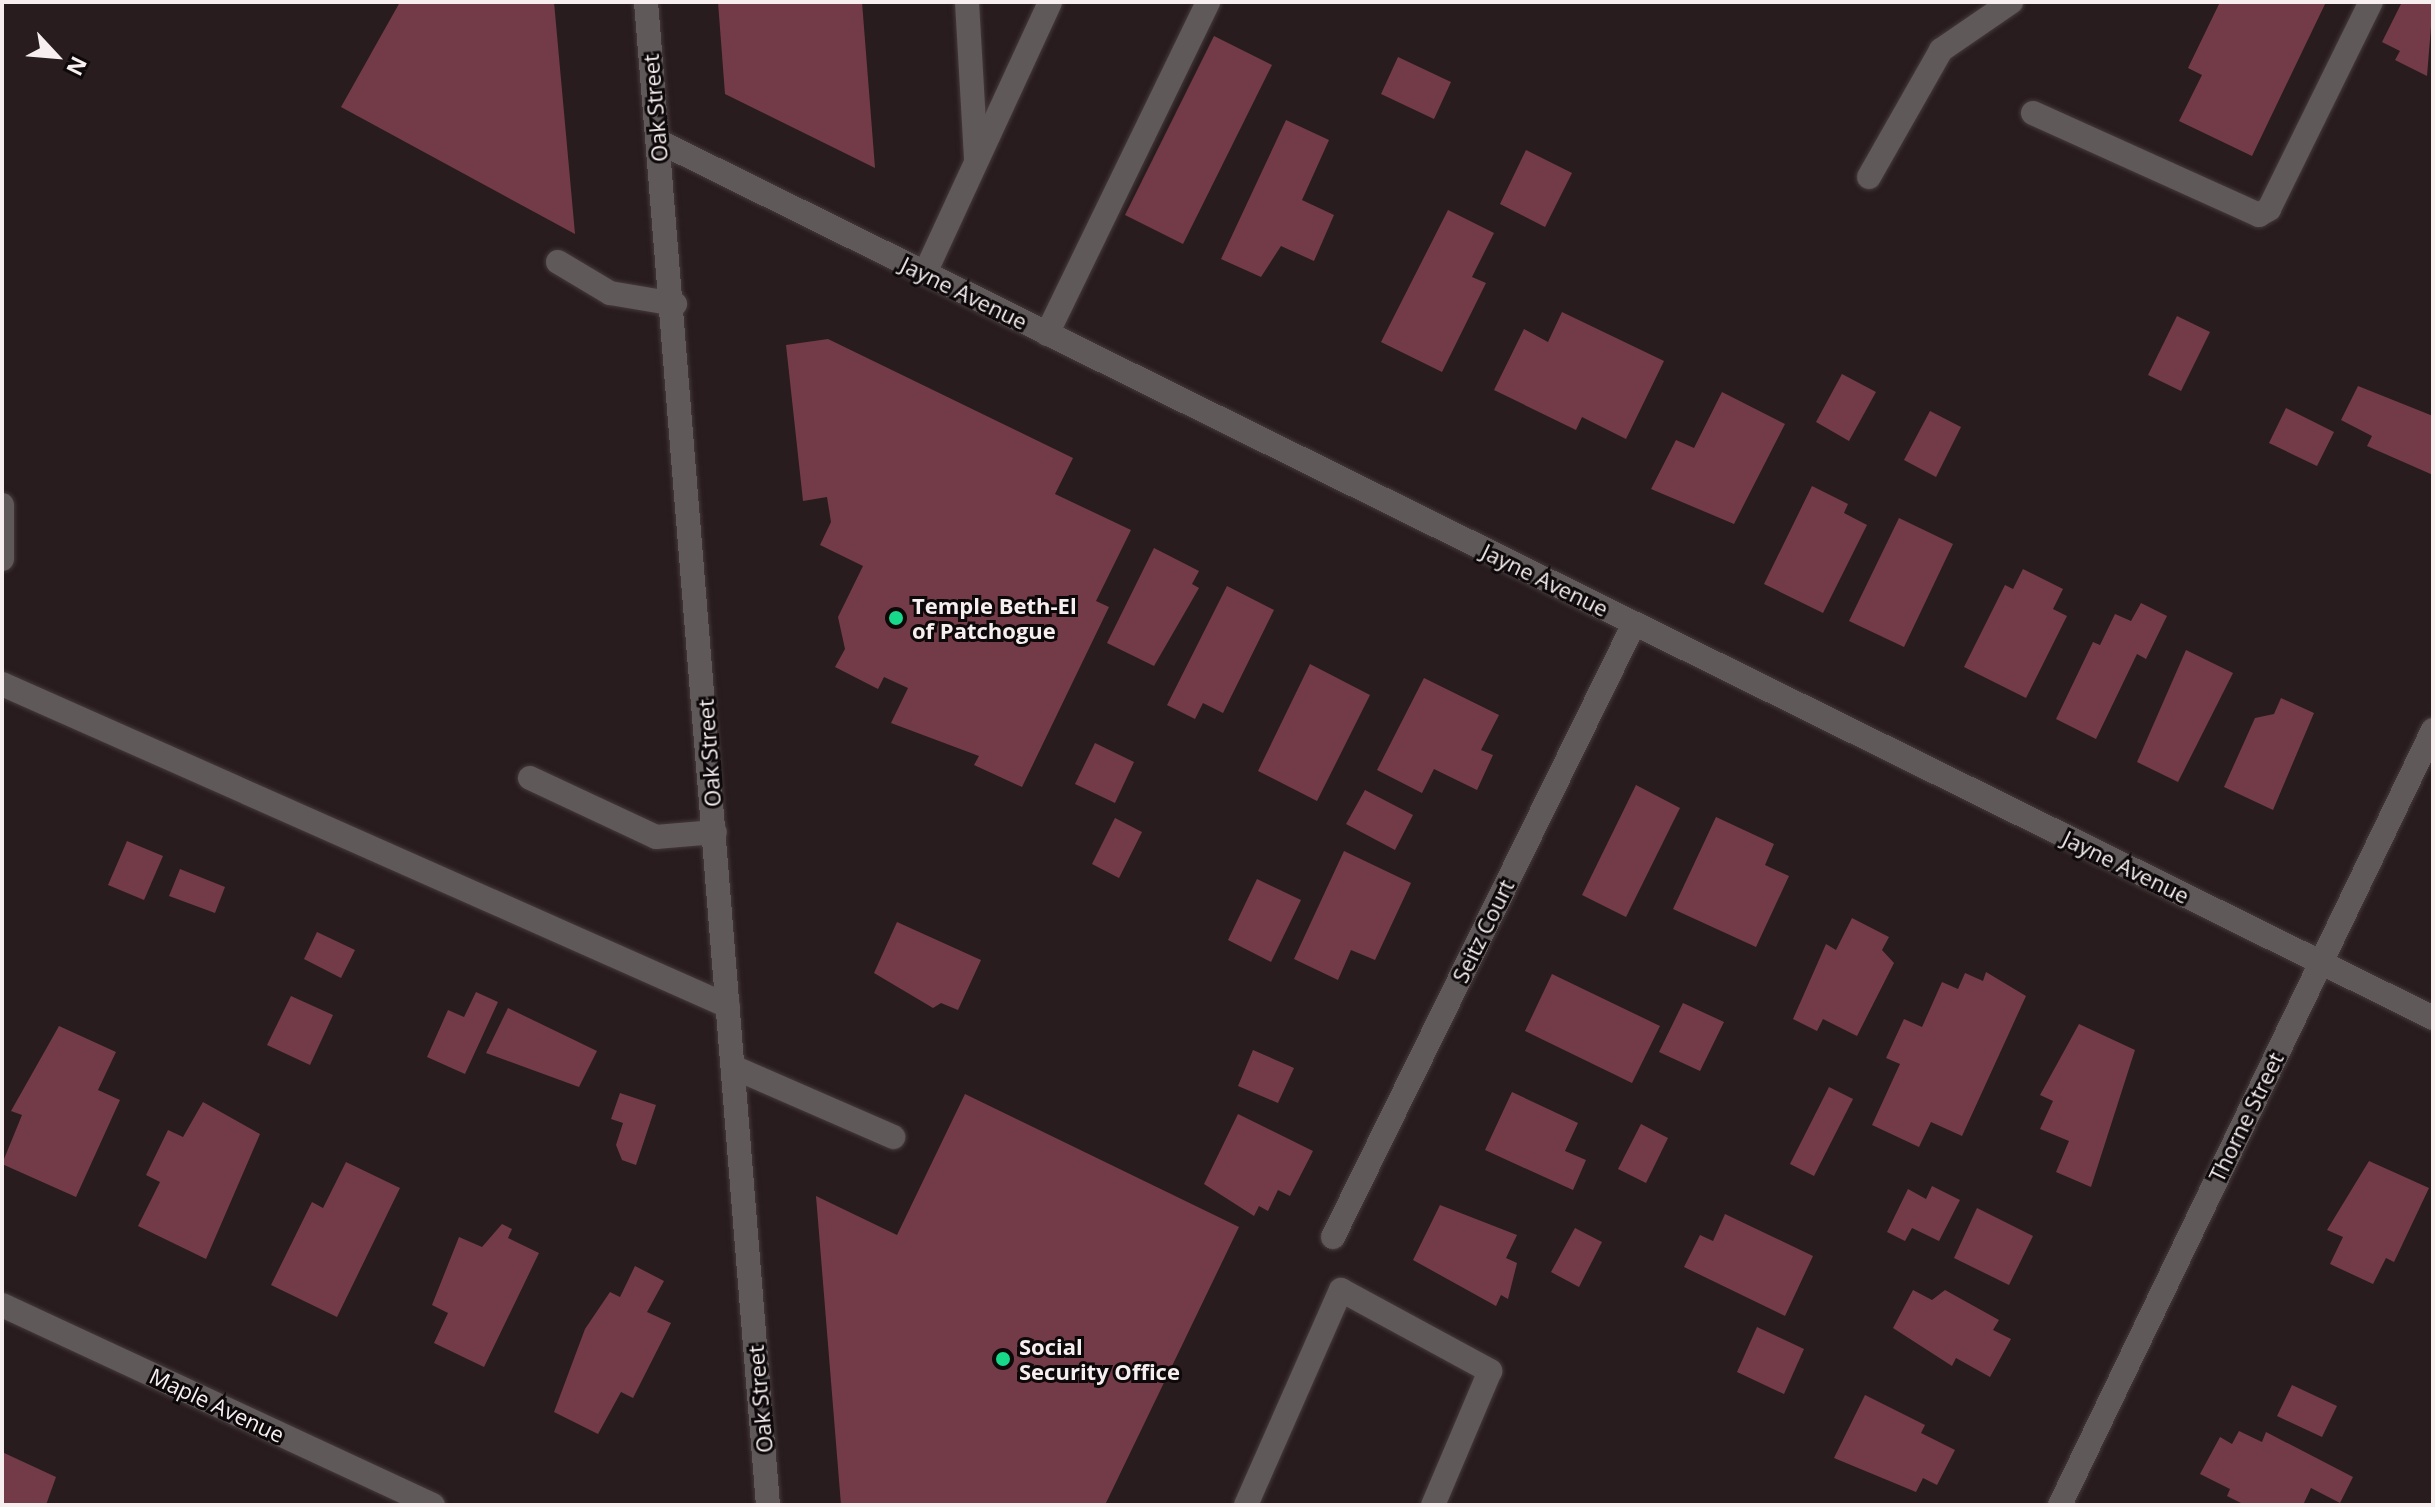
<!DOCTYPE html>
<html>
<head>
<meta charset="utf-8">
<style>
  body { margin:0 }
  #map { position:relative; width:2435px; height:1507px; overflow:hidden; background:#281c1e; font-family:"Open Sans",sans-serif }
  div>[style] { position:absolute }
  .building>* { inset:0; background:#733b47 }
  .roads { filter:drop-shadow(0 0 2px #45393b) drop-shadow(0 0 2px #45393b) }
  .lane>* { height:24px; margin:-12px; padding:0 12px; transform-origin:12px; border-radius:12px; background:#60595a }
  .street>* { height:24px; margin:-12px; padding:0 12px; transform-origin:12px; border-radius:12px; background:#60595a }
  .dots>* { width:22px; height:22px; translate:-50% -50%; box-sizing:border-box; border:4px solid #0d0809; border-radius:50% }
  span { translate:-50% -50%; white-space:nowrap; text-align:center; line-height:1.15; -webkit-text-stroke:6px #0d0809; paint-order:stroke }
  .street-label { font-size:22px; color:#f6eeef }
  .poi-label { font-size:22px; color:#f6eeef; font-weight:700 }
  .left { translate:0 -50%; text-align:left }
  .frame { position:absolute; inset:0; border:4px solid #f6eeef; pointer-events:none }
  .north { position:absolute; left:16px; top:16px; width:80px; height:80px; -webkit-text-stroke:6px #0d0809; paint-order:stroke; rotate:116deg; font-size:22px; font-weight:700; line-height:32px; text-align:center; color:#f6eeef }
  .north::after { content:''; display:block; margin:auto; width:28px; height:36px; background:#f6eeef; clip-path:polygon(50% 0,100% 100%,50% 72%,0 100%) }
</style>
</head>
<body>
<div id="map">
  <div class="building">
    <div style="clip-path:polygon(400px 2px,554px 2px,575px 234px,341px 107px)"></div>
    <div style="clip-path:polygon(718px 2px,862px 2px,875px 168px,725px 94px)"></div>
    <div style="clip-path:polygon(2220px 2px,2326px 2px,2252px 156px,2179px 121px,2202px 75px,2188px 68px)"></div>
    <div style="clip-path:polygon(2402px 2px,2433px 2px,2427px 76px,2395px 60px,2400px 51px,2382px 42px)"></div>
    <div style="clip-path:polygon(1214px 36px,1272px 65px,1183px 244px,1125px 215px)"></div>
    <div style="clip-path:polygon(1398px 57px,1451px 82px,1434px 119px,1381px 94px)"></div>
    <div style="clip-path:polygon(1286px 120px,1329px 140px,1302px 200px,1334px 215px,1314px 261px,1281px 246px,1261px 277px,1221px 259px)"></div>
    <div style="clip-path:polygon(1526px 150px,1572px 173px,1545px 227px,1500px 204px)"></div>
    <div style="clip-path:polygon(1448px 210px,1494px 233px,1472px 277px,1486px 283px,1442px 372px,1381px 342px)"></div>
    <div style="clip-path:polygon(1562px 312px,1664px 361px,1626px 439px,1582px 417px,1576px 430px,1494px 390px,1524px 329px,1548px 342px)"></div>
    <div style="clip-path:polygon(2177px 316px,2210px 332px,2181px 391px,2148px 375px)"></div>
    <div style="clip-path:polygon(828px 339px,1073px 458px,1055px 494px,1131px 530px,1096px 601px,1109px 607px,1022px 787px,974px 765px,979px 756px,891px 723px,908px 688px,884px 677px,878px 689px,835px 667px,845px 649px,838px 617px,863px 566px,820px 545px,831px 522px,827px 497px,803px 501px,786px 345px)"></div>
    <div style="clip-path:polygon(1842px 374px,1876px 392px,1849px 441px,1816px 422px)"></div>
    <div style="clip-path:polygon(2358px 386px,2433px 416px,2433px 475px,2367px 446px,2372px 436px,2341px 420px)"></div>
    <div style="clip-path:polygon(1722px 392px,1785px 424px,1734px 524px,1651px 489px,1676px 440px,1694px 448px)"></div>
    <div style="clip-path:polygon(2286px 408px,2334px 432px,2317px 466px,2269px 443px)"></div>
    <div style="clip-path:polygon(1930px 411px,1961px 427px,1936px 477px,1904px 460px)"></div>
    <div style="clip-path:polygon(1812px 486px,1848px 504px,1844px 513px,1867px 525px,1823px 613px,1764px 584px)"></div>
    <div style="clip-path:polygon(1899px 518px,1953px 544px,1904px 647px,1849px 621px)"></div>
    <div style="clip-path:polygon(1154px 548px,1199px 571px,1192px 584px,1199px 588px,1154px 666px,1107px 643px)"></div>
    <div style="clip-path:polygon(2023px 569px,2063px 589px,2053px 609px,2067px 616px,2026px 698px,1964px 667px,2005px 585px,2013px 589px)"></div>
    <div style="clip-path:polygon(1227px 586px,1274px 610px,1223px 713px,1203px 703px,1195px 719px,1167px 705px)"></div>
    <div style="clip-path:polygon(2141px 603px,2167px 616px,2146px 659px,2137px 654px,2096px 739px,2056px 719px,2093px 642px,2100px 645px,2115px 614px,2131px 621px)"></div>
    <div style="clip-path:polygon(2186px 650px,2233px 673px,2178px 782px,2137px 762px)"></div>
    <div style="clip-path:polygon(1310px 664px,1370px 695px,1317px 801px,1258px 771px)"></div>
    <div style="clip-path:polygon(1424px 678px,1499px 715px,1481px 750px,1493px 755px,1477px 790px,1434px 769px,1422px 793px,1377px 770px)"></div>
    <div style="clip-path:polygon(2281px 698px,2314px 713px,2273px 810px,2224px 787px,2255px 718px,2274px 714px)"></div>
    <div style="clip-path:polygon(1095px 743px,1134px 762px,1115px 803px,1075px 784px)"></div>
    <div style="clip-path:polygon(1636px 785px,1680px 808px,1626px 917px,1582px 895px)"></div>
    <div style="clip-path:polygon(1365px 790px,1413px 815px,1395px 850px,1346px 824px)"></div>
    <div style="clip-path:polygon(1716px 817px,1774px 844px,1765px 865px,1789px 876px,1756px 947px,1673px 909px)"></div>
    <div style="clip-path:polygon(1115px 818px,1142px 832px,1119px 878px,1092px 864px)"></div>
    <div style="clip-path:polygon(127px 841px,163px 856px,144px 900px,108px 885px)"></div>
    <div style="clip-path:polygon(1344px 851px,1411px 883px,1375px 960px,1351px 950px,1338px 980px,1294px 959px)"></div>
    <div style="clip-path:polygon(180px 869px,225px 887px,215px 913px,169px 896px)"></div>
    <div style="clip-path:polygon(1257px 879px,1301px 900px,1271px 962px,1228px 940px)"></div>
    <div style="clip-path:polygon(1852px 918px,1889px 937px,1882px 950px,1894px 963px,1857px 1036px,1823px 1019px,1817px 1031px,1793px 1019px,1826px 944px,1836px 950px)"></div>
    <div style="clip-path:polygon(897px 922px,981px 960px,958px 1010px,941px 1003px,933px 1008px,874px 973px)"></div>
    <div style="clip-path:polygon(317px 932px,355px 950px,341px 978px,304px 959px)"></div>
    <div style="clip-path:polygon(1986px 972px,2026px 996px,1962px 1136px,1931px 1122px,1919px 1147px,1872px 1125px,1900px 1064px,1886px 1058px,1904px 1019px,1922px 1027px,1942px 982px,1958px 989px,1965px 973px,1983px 981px)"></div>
    <div style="clip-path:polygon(1552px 974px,1660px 1026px,1632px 1083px,1525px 1031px)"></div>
    <div style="clip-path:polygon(476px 992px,498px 1002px,465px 1074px,427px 1057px,448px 1010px,464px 1017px)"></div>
    <div style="clip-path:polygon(291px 996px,333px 1015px,310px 1065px,267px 1045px)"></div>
    <div style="clip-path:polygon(1683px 1003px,1724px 1022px,1700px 1071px,1659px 1052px)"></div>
    <div style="clip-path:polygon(508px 1008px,597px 1051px,579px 1087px,486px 1053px)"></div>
    <div style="clip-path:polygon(2079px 1024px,2135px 1050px,2091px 1187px,2056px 1172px,2069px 1141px,2040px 1129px,2053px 1101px,2040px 1095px)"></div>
    <div style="clip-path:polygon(59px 1026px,116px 1052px,98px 1090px,120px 1100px,76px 1197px,2px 1164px,22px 1115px,11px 1111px)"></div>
    <div style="clip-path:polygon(1253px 1050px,1294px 1068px,1278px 1103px,1238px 1086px)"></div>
    <div style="clip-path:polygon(1829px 1087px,1853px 1099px,1814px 1176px,1790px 1164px)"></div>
    <div style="clip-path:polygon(1512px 1092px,1578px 1123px,1565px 1151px,1586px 1160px,1573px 1190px,1485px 1150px)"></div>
    <div style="clip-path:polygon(620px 1093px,656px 1105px,636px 1165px,622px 1160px,616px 1145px,623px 1123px,611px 1119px)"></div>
    <div style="clip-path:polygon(965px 1094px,1239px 1227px,1105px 1505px,841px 1505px,816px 1196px,897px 1235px)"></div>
    <div style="clip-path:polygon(203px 1102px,260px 1134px,206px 1259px,138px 1226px,160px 1182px,146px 1175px,168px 1130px,183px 1137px)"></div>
    <div style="clip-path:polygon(1238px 1114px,1313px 1151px,1290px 1196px,1278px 1190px,1268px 1211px,1259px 1206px,1254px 1216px,1204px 1184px)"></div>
    <div style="clip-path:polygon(1641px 1124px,1668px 1138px,1646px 1183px,1618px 1169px)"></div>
    <div style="clip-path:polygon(2369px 1161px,2429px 1188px,2394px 1262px,2386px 1258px,2373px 1284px,2330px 1264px,2343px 1237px,2327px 1230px)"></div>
    <div style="clip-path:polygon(346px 1162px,400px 1188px,337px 1317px,271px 1285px,312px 1202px,323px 1208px)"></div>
    <div style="clip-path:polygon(1932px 1186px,1960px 1200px,1939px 1241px,1912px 1228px,1905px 1241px,1887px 1232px,1908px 1189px,1926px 1199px)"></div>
    <div style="clip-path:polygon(1440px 1205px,1517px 1235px,1506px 1258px,1517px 1263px,1508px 1299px,1501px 1295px,1496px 1306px,1413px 1260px)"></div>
    <div style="clip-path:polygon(1977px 1208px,2033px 1236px,2009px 1285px,1954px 1258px)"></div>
    <div style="clip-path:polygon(1725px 1214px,1813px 1256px,1785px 1316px,1684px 1267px,1700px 1235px,1713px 1241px)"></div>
    <div style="clip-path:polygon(502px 1224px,512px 1229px,508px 1238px,539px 1253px,484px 1367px,434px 1343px,448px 1313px,432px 1305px,459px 1237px,482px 1247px)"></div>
    <div style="clip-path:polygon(1575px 1228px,1602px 1242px,1579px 1287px,1551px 1272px)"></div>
    <div style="clip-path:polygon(635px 1266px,664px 1281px,647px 1312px,671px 1323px,633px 1398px,621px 1392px,598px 1434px,554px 1412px,585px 1329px,610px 1292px,620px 1297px)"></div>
    <div style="clip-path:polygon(1913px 1290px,1932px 1300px,1945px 1290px,1999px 1320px,1993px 1330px,2011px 1339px,1990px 1377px,1956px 1358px,1952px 1366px,1893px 1328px)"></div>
    <div style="clip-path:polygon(1757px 1327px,1804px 1349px,1784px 1394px,1737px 1372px)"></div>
    <div style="clip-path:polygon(2292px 1385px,2337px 1406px,2322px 1437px,2277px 1416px)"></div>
    <div style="clip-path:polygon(1865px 1395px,1925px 1425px,1921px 1433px,1955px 1450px,1937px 1485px,1923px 1478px,1916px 1492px,1834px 1458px)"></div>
    <div style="clip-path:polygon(2239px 1431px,2262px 1442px,2266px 1432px,2353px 1477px,2340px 1503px,2311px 1488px,2303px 1505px,2245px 1505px,2227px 1496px,2230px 1489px,2200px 1474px,2220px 1437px,2232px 1444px)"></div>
    <div style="clip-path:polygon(2px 1452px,56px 1477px,46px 1505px,2px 1505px)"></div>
  </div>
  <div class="roads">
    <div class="lane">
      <div style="left:967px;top:2px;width:158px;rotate:86.7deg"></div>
      <div style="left:2033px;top:113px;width:248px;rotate:24.3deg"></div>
      <div style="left:2259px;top:215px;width:12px;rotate:-31deg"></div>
      <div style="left:2269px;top:209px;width:231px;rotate:-63.8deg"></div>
      <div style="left:1869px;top:177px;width:146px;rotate:-60.4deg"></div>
      <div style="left:1941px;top:50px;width:85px;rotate:-34.4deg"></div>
      <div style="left:558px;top:262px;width:61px;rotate:30.8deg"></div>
      <div style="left:610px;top:293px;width:66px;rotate:9.6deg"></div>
      <div style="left:925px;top:273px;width:298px;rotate:-65.2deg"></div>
      <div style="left:1047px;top:334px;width:369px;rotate:-64.1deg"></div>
      <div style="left:2px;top:505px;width:54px;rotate:90deg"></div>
      <div style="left:2px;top:684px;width:794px;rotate:23.92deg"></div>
      <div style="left:530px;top:778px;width:139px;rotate:25.1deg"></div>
      <div style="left:656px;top:837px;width:59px;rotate:-4.8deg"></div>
      <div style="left:733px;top:1067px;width:175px;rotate:23.6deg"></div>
      <div style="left:1246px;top:1505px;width:235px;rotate:-66.2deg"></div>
      <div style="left:1341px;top:1290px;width:170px;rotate:28.5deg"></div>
      <div style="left:1490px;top:1371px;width:146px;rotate:113deg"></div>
    </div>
    <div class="street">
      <div style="left:646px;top:2px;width:1508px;rotate:85.36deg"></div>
      <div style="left:658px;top:141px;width:1980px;rotate:26.29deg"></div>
      <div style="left:1333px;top:1237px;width:683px;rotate:-63.85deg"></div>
      <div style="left:2px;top:1305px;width:475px;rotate:24.9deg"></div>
      <div style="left:2060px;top:1505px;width:860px;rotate:-64.3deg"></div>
    </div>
  </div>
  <div class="dots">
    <div style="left:896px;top:618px;background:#17d989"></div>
    <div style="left:1003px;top:1359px;background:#17d989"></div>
  </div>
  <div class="street-label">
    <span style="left:655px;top:108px;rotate:-95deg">Oak Street</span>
    <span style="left:964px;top:293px;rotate:26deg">Jayne Avenue</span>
    <span style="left:1545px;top:580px;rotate:26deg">Jayne Avenue</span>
    <span style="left:709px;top:753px;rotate:-94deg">Oak Street</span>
    <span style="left:2126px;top:867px;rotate:26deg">Jayne Avenue</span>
    <span style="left:1483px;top:931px;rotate:-64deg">Seitz Court</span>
    <span style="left:2246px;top:1117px;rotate:-64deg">Thorne Street</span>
    <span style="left:760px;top:1399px;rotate:-95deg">Oak Street</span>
    <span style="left:217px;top:1405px;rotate:25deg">Maple Avenue</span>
  </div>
  <div class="poi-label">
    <span class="left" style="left:912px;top:618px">Temple Beth-El<br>of Patchogue</span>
    <span class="left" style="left:1019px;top:1359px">Social<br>Security Office</span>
  </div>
  <div class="frame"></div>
  <div class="north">N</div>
</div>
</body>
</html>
